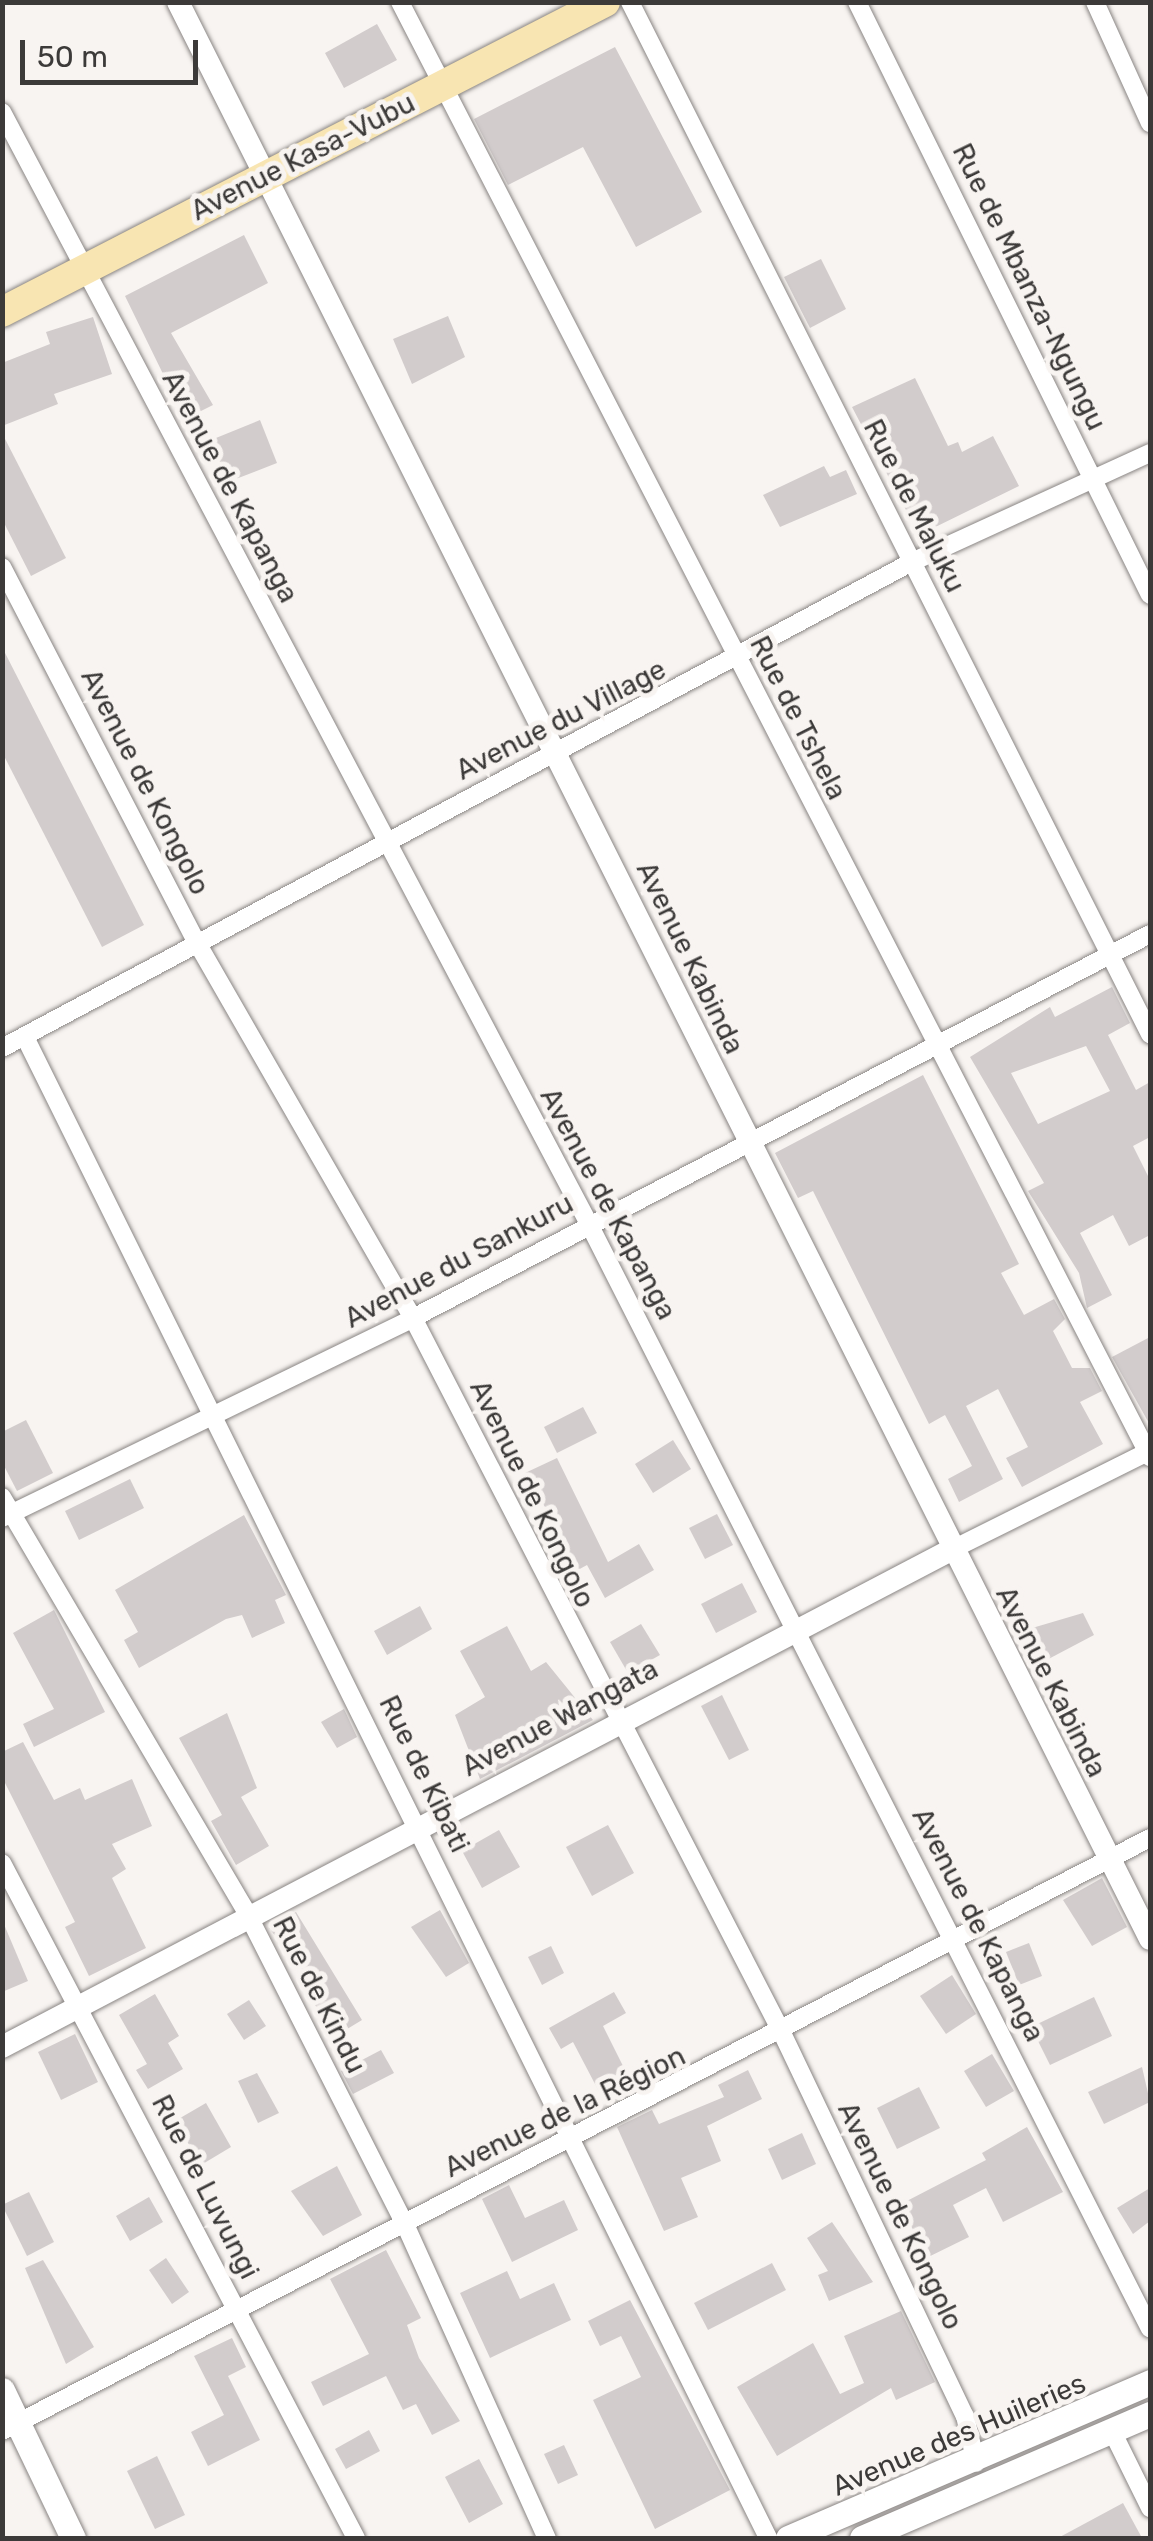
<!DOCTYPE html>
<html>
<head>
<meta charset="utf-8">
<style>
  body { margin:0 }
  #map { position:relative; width:1153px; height:2541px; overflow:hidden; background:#f8f4f1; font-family:Rubik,sans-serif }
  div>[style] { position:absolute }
  .building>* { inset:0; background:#d2cccc }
  .roads { filter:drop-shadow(0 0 2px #898583) drop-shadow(0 0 2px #898583) }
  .minor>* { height:18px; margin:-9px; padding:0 9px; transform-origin:9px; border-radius:9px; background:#fff }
  .tertiary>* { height:22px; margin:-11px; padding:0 11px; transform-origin:11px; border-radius:11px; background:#fff }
  .secondary>* { height:25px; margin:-12.5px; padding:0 12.5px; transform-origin:12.5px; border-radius:12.5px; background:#fff }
  .primary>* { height:30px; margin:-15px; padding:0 15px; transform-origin:15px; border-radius:15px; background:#f8e5b2 }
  span { translate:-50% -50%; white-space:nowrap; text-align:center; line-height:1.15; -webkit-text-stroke:10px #f8f4f1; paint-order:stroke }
  .street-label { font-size:28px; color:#3c3a39 }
  .frame { position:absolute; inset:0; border:5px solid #3c3a39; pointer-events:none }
  .scale { position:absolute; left:20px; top:40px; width:178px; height:45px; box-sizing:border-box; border:5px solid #3c3a39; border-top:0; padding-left:12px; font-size:30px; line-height:35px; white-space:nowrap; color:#3c3a39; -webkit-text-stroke:8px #f8f4f1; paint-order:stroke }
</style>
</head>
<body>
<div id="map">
  <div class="building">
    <div style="clip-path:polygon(377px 24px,397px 60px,344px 88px,325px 53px)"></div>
    <div style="clip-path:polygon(615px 47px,702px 212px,636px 247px,583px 147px,508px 185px,474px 119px)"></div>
    <div style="clip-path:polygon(244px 235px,268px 283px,171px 333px,213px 405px,185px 419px,125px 296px)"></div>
    <div style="clip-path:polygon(821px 259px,846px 309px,810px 328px,784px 277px)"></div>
    <div style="clip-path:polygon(448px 316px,465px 357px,412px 384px,393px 339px)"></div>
    <div style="clip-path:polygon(93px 317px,112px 374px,54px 394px,58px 404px,2px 426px,2px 363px,50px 344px,46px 332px)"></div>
    <div style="clip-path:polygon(915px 378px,948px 446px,958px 442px,962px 452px,993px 436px,1019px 486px,919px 535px,852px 407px)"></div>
    <div style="clip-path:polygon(260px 420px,277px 463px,228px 482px,211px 440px)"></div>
    <div style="clip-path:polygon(2px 433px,66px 558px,31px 576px,2px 519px)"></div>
    <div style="clip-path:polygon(824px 466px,830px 477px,846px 470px,857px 494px,780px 527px,763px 495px)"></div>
    <div style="clip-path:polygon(2px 647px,144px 925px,102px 947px,2px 752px)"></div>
    <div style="clip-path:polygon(evenodd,1112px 987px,1130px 1023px,1108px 1035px,1136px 1090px,1150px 1082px,1150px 1137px,1133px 1146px,1150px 1180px,1150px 1235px,1129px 1246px,1113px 1215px,1080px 1233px,1112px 1295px,1087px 1308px,1079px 1273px,1028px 1191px,1044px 1183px,970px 1057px,1050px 1007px,1055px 1017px,1112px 987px,1086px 1046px,1110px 1091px,1038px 1124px,1011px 1073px,1086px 1046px)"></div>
    <div style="clip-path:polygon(923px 1075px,1019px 1264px,1001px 1273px,1024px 1315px,1054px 1299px,1065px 1319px,1053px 1331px,1072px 1368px,1090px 1368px,1102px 1391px,1080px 1402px,1103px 1444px,1022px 1487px,1006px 1458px,1028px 1447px,998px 1389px,966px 1406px,1003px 1479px,959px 1502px,948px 1479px,972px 1466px,945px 1415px,929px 1424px,813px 1191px,798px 1198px,775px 1153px)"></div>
    <div style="clip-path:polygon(1150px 1337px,1150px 1425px,1112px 1357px)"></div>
    <div style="clip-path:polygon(583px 1407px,597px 1433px,557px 1453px,544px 1427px)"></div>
    <div style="clip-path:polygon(26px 1420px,53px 1473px,17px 1491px,2px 1462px,2px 1432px)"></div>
    <div style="clip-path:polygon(673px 1440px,691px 1469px,653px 1493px,635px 1464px)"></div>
    <div style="clip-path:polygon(557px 1458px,608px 1562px,639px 1544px,654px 1570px,605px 1598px,587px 1565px,565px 1577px,551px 1552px,566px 1543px,525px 1473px)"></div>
    <div style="clip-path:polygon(130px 1479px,144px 1508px,79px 1540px,65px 1511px)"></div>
    <div style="clip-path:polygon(717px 1514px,733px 1545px,705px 1559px,689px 1528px)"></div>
    <div style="clip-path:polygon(244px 1515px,286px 1595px,275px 1600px,285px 1623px,252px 1638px,242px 1615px,226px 1619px,139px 1668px,124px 1640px,138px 1632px,115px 1590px)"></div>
    <div style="clip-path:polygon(742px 1583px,757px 1612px,716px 1633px,701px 1604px)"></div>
    <div style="clip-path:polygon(420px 1606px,432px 1629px,387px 1655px,374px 1631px)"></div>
    <div style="clip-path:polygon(54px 1610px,105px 1712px,34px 1747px,23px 1724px,54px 1709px,13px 1633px)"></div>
    <div style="clip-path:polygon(1083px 1613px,1094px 1635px,1039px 1664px,1022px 1631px)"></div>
    <div style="clip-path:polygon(641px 1624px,660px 1655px,628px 1673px,610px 1642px)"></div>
    <div style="clip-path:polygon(507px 1626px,531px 1671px,546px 1662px,593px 1720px,480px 1779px,455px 1715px,485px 1697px,460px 1651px)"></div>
    <div style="clip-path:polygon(722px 1695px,749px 1750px,729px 1760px,701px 1706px)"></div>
    <div style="clip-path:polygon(344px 1709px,357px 1737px,337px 1748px,321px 1722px)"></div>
    <div style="clip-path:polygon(227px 1713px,257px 1788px,241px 1797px,269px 1846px,236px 1865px,211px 1821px,222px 1815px,179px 1738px)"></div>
    <div style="clip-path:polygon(23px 1742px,54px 1800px,80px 1788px,85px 1800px,132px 1779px,152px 1826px,112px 1844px,126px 1869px,112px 1878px,146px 1948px,89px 1976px,65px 1927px,75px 1922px,2px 1777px,2px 1752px)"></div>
    <div style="clip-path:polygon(608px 1825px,634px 1873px,592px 1896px,566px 1847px)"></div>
    <div style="clip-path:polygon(499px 1830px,520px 1867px,482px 1888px,462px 1851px)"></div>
    <div style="clip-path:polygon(1102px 1878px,1127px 1927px,1092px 1946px,1063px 1900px)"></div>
    <div style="clip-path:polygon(440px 1910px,469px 1963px,446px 1977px,411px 1927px)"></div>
    <div style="clip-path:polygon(296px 1912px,362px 2020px,334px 2037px,311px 1998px,320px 1992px,269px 1928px)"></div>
    <div style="clip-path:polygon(3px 1922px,28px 1981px,2px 1992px)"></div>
    <div style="clip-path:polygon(1029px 1943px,1042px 1976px,1019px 1985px,1006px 1952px)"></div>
    <div style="clip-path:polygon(551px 1946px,564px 1973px,542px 1985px,528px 1957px)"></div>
    <div style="clip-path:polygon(952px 1975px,976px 2014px,946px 2034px,920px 1996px)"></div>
    <div style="clip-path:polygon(614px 1992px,626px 2013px,603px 2026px,635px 2090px,606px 2105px,573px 2042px,561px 2049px,549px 2028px)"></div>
    <div style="clip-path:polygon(155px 1994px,179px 2036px,168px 2043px,183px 2069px,148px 2089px,136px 2070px,147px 2064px,119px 2015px)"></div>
    <div style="clip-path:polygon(1094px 1997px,1112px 2036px,1050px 2065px,1031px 2027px)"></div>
    <div style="clip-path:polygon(249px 2000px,266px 2026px,244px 2040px,227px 2014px)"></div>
    <div style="clip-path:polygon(75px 2034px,98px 2082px,61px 2100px,38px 2052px)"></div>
    <div style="clip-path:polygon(381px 2050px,394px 2073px,353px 2094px,341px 2071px)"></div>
    <div style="clip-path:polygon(992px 2054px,1014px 2091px,986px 2107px,964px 2071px)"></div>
    <div style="clip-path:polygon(1142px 2067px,1150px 2102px,1104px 2124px,1088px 2092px)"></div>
    <div style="clip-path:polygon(748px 2070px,762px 2099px,707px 2126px,721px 2161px,681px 2178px,698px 2217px,664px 2231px,617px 2127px,652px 2110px,659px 2124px,724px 2097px,718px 2085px)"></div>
    <div style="clip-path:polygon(257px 2073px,279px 2113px,258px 2123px,238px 2081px)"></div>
    <div style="clip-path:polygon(919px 2087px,940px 2128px,897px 2149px,877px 2108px)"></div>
    <div style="clip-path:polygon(206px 2103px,231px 2147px,201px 2165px,175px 2121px)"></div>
    <div style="clip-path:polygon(1027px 2127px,1063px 2192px,1003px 2222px,986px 2188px,953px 2205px,969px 2237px,914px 2264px,900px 2236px,913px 2230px,901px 2204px,986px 2160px,982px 2153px)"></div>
    <div style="clip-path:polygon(802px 2133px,816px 2164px,782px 2180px,768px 2149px)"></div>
    <div style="clip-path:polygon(337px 2166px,362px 2215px,323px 2236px,291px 2191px)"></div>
    <div style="clip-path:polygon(509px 2185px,525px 2218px,564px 2200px,578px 2230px,512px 2262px,482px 2199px)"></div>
    <div style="clip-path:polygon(1150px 2188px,1150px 2221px,1133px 2234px,1117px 2208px)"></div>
    <div style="clip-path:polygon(29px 2192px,54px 2242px,27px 2256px,2px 2205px)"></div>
    <div style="clip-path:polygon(149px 2197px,163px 2222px,130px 2241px,116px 2216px)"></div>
    <div style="clip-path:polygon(832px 2222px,873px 2282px,829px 2301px,818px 2275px,828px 2271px,807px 2238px)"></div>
    <div style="clip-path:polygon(386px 2250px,421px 2318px,407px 2325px,419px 2358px,460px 2421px,432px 2435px,416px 2404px,403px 2410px,386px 2376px,323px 2406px,311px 2382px,369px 2354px,330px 2279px)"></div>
    <div style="clip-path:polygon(166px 2258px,189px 2292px,172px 2304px,149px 2270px)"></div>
    <div style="clip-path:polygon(43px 2260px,94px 2347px,66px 2364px,25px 2268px)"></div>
    <div style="clip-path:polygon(772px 2263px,786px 2290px,708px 2330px,694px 2303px)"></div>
    <div style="clip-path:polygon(507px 2271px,520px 2299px,554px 2283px,571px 2320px,490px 2358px,460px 2293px)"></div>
    <div style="clip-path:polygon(630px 2300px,730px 2490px,655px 2529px,593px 2400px,641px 2377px,621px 2336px,600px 2346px,588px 2321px)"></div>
    <div style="clip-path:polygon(901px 2311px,935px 2382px,896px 2400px,891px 2388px,777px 2456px,737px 2387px,813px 2343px,840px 2394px,864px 2383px,844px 2336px)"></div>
    <div style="clip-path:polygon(232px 2338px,246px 2367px,228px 2376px,260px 2440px,208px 2466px,191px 2432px,224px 2415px,194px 2356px)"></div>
    <div style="clip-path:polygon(369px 2430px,380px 2451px,346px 2469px,335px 2449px)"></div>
    <div style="clip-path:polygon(564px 2445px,578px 2475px,558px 2484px,544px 2454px)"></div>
    <div style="clip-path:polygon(157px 2456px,185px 2515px,155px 2529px,127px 2471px)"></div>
    <div style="clip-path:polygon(479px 2459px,503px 2504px,469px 2523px,445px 2477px)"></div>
    <div style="clip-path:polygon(1123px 2503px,1142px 2538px,1058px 2538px)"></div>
  </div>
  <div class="roads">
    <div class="minor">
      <div style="left:400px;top:2px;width:1637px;rotate:62.73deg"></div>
      <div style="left:630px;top:2px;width:1156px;rotate:63.26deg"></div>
      <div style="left:857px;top:2px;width:661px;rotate:63.71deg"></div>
      <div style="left:1095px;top:2px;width:133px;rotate:65.6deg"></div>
      <div style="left:2px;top:112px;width:1255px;rotate:62.17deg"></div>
      <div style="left:588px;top:1222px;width:1241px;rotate:63.08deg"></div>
      <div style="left:2px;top:567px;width:421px;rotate:62.6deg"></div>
      <div style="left:196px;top:941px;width:435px;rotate:60.1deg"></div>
      <div style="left:413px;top:1318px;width:807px;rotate:62.7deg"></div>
      <div style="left:783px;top:2035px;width:422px;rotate:64.5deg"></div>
      <div style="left:965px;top:2416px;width:48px;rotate:76.8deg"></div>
      <div style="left:25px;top:1037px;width:1675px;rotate:63.66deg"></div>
      <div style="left:2px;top:1048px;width:1032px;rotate:-28.11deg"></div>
      <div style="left:912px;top:562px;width:262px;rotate:-24.6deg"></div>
      <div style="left:2px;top:1497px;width:483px;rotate:59.5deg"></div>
      <div style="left:247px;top:1913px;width:347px;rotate:63.1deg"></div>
      <div style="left:404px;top:2222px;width:347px;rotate:65.7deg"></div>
      <div style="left:2px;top:1518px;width:457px;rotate:-25.9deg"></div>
      <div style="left:413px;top:1318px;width:831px;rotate:-27.52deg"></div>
      <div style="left:949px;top:1551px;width:225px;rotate:-26.5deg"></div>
      <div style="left:2px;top:1863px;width:762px;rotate:62.33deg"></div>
      <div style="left:2px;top:2431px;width:1292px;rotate:-27.32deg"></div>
      <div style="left:1113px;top:2433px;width:84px;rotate:63.7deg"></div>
    </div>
    <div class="tertiary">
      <div style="left:178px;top:2px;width:2167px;rotate:63.35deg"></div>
      <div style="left:2px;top:2047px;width:1069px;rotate:-27.64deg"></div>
    </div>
    <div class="secondary">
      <div style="left:2px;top:2390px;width:164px;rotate:64.4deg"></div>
      <div style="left:788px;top:2538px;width:394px;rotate:-23.3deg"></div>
      <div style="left:862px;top:2538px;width:314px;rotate:-23.3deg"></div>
    </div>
    <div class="primary">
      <div style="left:2px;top:312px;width:678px;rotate:-27.21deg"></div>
    </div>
  </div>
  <div class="street-label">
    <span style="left:303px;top:157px;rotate:-27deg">Avenue Kasa-Vubu</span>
    <span style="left:1029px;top:287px;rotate:64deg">Rue de Mbanza-Ngungu</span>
    <span style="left:230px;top:487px;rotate:62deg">Avenue de Kapanga</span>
    <span style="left:914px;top:506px;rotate:63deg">Rue de Maluku</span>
    <span style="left:798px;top:718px;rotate:63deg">Rue de Tshela</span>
    <span style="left:561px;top:720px;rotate:-27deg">Avenue du Village</span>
    <span style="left:145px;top:782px;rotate:63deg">Avenue de Kongolo</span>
    <span style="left:690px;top:958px;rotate:64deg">Avenue Kabinda</span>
    <span style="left:608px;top:1204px;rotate:62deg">Avenue de Kapanga</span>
    <span style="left:459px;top:1261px;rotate:-28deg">Avenue du Sankuru</span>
    <span style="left:532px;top:1494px;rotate:64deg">Avenue de Kongolo</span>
    <span style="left:1051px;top:1682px;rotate:63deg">Avenue Kabinda</span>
    <span style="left:560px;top:1718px;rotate:-28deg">Avenue Wangata</span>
    <span style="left:424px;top:1774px;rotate:64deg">Rue de Kibati</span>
    <span style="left:978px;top:1925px;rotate:63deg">Avenue de Kapanga</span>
    <span style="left:319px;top:1995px;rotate:63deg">Rue de Kindu</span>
    <span style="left:565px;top:2112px;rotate:-26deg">Avenue de la Région</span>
    <span style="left:205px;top:2187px;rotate:63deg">Rue de Luvungi</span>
    <span style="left:900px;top:2216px;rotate:64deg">Avenue de Kongolo</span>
    <span style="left:959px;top:2435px;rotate:-23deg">Avenue des Huileries</span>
  </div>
  <div class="frame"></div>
  <div class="scale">50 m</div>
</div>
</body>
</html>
